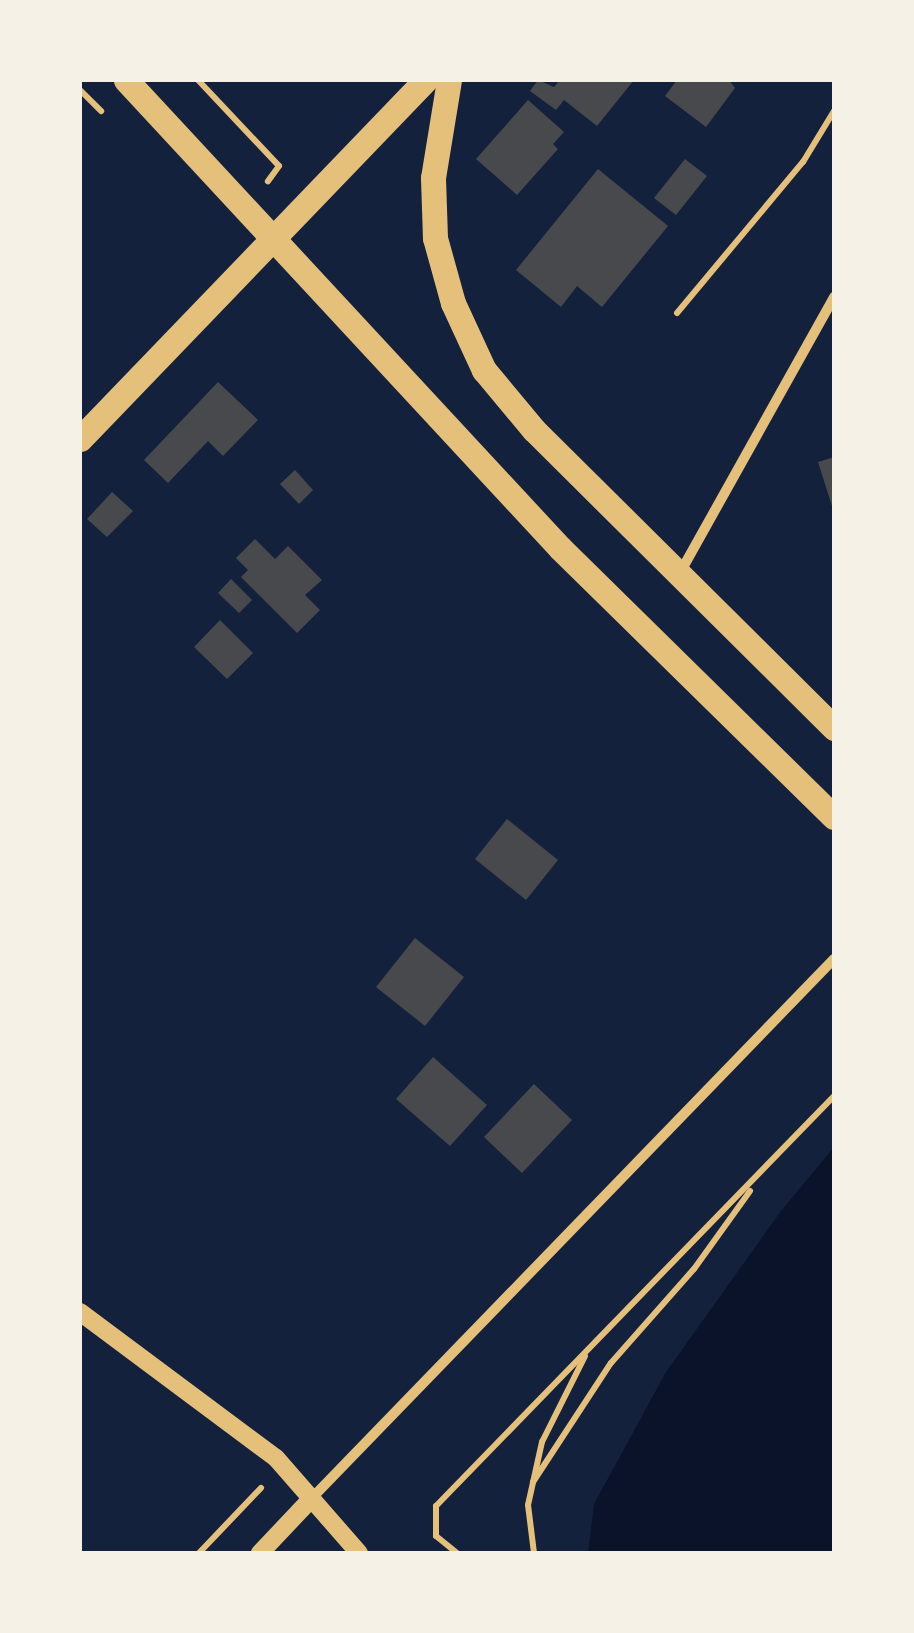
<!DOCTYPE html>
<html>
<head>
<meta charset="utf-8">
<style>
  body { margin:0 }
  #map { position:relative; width:914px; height:1633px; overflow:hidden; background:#14213d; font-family:"Archivo Narrow",sans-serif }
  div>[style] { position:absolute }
  .water>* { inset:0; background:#0b132b }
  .building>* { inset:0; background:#48494c }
  .path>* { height:6px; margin:-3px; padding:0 3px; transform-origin:3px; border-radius:3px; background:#e5c07b }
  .minor>* { height:10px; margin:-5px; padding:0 5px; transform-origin:5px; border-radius:5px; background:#e5c07b }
  .tertiary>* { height:18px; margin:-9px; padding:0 9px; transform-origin:9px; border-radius:9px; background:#e5c07b }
  .primary>* { height:25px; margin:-12.5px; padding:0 12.5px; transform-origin:12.5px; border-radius:12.5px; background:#e5c07b }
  span { translate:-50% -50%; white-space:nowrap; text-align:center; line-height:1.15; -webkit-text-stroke:10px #f6f1e7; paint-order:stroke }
  .frame { position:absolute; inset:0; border:82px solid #f6f1e7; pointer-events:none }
</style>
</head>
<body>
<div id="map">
  <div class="water">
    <div style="clip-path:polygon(834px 1147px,834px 1553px,588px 1553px,594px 1504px,666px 1372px,781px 1211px)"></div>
  </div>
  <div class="building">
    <div style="clip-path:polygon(538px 80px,554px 87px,560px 80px,634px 80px,597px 126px,564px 100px,556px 110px,530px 91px)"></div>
    <div style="clip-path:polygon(677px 80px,729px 80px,735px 88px,706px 127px,665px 96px)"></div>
    <div style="clip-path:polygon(528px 100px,564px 132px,553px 144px,558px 149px,517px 195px,476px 159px)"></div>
    <div style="clip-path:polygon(685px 159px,707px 176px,676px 215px,654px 198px)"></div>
    <div style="clip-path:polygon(598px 169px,668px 226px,602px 307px,577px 286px,561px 307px,516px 270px)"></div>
    <div style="clip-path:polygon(218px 382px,258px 420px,223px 456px,208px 441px,168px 483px,144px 460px)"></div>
    <div style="clip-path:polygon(834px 457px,834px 509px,833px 509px,818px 462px)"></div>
    <div style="clip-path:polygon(295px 470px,313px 490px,299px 504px,280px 484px)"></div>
    <div style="clip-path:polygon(112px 492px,133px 511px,107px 537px,87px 519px)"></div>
    <div style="clip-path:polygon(255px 539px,275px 559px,288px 546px,322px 580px,305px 595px,320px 610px,297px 633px,241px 577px,248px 570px,236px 558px)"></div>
    <div style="clip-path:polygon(231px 579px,252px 600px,239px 613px,218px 593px)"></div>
    <div style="clip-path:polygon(220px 620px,253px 653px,227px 679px,194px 647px)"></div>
    <div style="clip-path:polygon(507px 819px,558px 860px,526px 900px,475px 859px)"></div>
    <div style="clip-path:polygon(415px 938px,464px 977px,425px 1026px,376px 987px)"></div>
    <div style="clip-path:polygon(433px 1057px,487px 1105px,450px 1146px,396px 1099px)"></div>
    <div style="clip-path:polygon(534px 1084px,572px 1120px,522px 1173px,484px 1137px)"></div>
  </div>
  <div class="path">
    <div style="left:198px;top:80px;width:118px;rotate:46.7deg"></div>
    <div style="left:279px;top:166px;width:19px;rotate:126deg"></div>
    <div style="left:80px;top:90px;width:30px;rotate:45deg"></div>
    <div style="left:677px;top:313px;width:197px;rotate:-50.2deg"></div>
    <div style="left:803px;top:162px;width:60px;rotate:-58.7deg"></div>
    <div style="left:533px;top:1482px;width:142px;rotate:-56.8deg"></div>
    <div style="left:611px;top:1363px;width:125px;rotate:-48.6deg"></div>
    <div style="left:694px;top:1269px;width:96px;rotate:-54.3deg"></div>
    <div style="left:199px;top:1553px;width:90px;rotate:-46.4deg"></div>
    <div style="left:457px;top:1553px;width:27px;rotate:-141deg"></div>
    <div style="left:436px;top:1536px;width:30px;rotate:-90deg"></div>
    <div style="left:436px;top:1506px;width:571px;rotate:-45.85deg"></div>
    <div style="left:534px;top:1553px;width:48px;rotate:-97.1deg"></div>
    <div style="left:528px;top:1505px;width:65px;rotate:-77.5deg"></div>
    <div style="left:542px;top:1442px;width:96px;rotate:-63.4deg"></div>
  </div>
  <div class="minor">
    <div style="left:681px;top:571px;width:314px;rotate:-60.8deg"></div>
    <div style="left:311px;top:1499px;width:752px;rotate:-45.92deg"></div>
  </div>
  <div class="tertiary">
    <div style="left:80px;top:1312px;width:244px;rotate:36.7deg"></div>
    <div style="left:276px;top:1458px;width:126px;rotate:48.9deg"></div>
    <div style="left:260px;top:1553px;width:74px;rotate:-46.6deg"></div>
  </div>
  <div class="primary">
    <div style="left:126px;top:80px;width:638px;rotate:47.16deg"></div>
    <div style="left:560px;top:548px;width:384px;rotate:44.5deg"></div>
    <div style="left:449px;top:80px;width:99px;rotate:99.3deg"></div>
    <div style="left:433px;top:178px;width:60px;rotate:88.1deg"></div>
    <div style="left:435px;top:238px;width:67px;rotate:74.5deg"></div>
    <div style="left:453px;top:303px;width:74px;rotate:65.2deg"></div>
    <div style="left:484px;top:370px;width:78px;rotate:50.2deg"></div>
    <div style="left:534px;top:430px;width:423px;rotate:44.8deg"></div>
    <div style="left:80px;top:439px;width:498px;rotate:-46.1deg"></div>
  </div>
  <div class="frame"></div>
</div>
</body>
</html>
